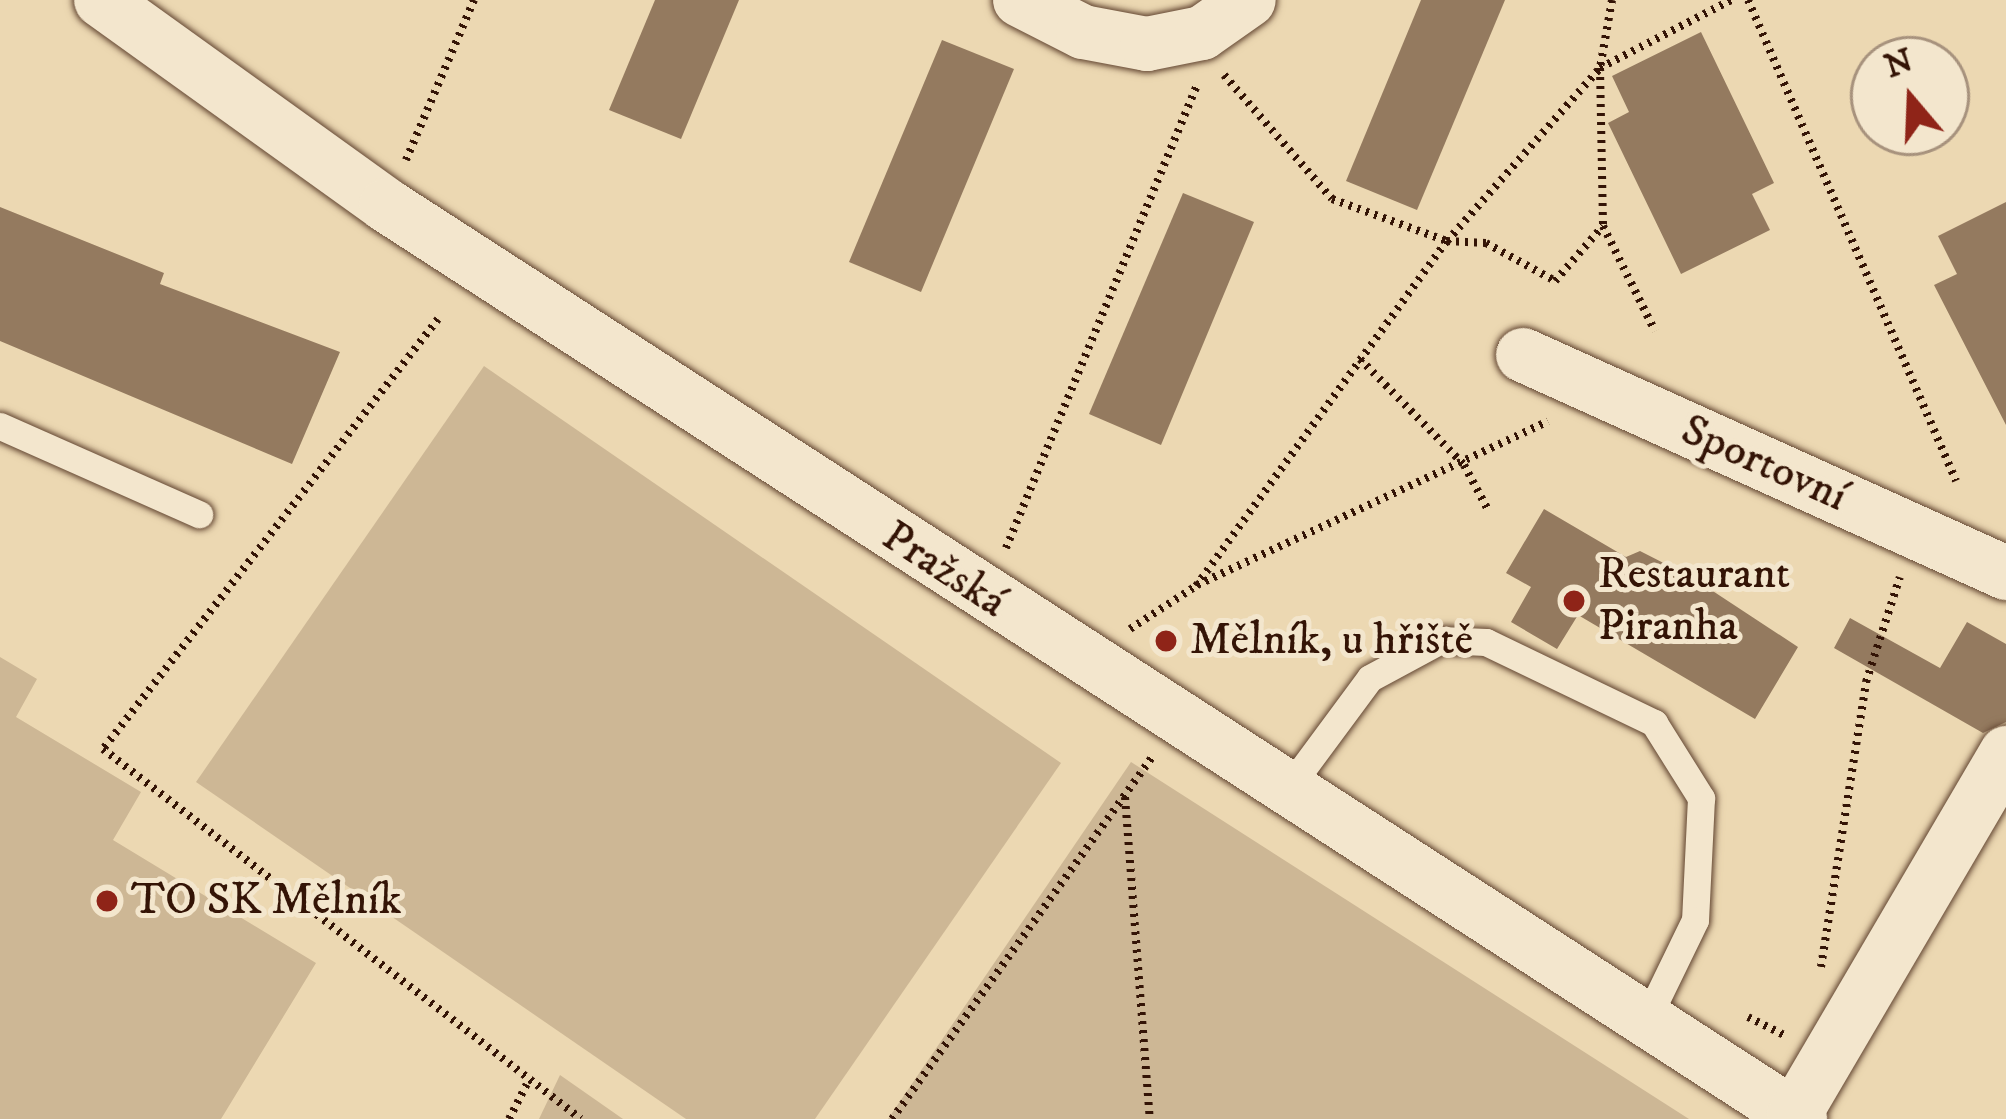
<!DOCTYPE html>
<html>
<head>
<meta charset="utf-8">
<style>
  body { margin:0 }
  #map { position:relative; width:2006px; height:1119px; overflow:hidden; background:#ecd8b2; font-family:"IM FELL DW Pica",serif }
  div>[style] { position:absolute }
  .green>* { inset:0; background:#cdb795 }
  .building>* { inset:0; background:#947a5f }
  .path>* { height:8px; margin-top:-4px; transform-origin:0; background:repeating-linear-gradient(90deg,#341406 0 3px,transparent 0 9px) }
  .roads { filter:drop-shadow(0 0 3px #624531) drop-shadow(0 0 3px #624531) }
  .lane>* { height:27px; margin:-13.5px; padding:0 13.5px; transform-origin:13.5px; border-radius:13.5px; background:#f3e6cd }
  .street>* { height:54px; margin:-27px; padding:0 27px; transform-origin:27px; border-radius:27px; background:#f3e6cd }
  .dots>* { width:33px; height:33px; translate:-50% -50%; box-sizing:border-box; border:6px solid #f3e6cd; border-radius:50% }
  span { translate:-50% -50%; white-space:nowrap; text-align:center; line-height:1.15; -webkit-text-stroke:10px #f3e6cd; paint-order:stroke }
  .street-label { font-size:45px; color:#341406 }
  .poi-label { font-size:45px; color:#341406 }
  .left { translate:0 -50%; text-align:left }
  .north { position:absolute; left:1850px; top:36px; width:120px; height:120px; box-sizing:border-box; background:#f3e6cd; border:3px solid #a7927d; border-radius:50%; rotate:341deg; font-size:33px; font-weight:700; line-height:48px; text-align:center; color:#341406 }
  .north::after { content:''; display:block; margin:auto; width:42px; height:54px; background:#8f2418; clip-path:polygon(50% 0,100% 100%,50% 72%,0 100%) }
</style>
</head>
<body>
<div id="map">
  <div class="green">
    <div style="clip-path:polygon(484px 366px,1061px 763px,815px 1119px,686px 1119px,196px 782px)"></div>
    <div style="clip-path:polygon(0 657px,37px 679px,16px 717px,141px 792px,113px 840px,316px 963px,221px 1119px,0 1119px)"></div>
    <div style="clip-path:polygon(1131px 762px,1689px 1119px,888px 1119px)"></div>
    <div style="clip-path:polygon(560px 1075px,623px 1119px,539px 1119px)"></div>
  </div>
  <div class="building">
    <div style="clip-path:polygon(655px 0,739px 0,681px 139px,609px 110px)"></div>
    <div style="clip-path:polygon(1421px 0,1505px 0,1417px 210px,1346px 181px)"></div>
    <div style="clip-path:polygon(1701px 32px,1774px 183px,1752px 194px,1770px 230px,1681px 274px,1608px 123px,1629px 112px,1612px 76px)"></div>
    <div style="clip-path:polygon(942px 40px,1014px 69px,921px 292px,849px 262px)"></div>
    <div style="clip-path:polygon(1183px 193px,1254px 222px,1161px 445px,1089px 414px)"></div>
    <div style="clip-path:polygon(2006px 202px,2006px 425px,1934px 285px,1957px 274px,1938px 236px)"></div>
    <div style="clip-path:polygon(0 207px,164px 273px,160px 284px,340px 352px,292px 464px,0 341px)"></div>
    <div style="clip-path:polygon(1544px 509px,1626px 557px,1640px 551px,1693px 578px,1798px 647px,1755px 719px,1578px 615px,1557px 649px,1511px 622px,1531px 587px,1506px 573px)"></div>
    <div style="clip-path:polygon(1850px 618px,1940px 668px,1967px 622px,2006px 644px,2006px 722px,1983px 733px,1834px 648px)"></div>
  </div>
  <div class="path">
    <div style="left:1612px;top:0;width:69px;rotate:100deg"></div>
    <div style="left:1600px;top:68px;width:158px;rotate:88.9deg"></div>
    <div style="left:1603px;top:226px;width:117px;rotate:63.7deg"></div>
    <div style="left:1748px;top:0;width:524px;rotate:66.61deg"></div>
    <div style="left:1224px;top:75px;width:164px;rotate:48.9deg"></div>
    <div style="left:1332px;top:199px;width:122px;rotate:20.1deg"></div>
    <div style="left:1447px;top:241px;width:39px;rotate:3deg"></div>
    <div style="left:1486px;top:243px;width:79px;rotate:28.8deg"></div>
    <div style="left:1555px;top:281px;width:73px;rotate:-48.9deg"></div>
    <div style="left:406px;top:160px;width:174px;rotate:-67deg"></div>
    <div style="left:438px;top:319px;width:545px;rotate:127.92deg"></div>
    <div style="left:103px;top:749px;width:604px;rotate:37.74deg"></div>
    <div style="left:1360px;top:359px;width:148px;rotate:45.5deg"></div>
    <div style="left:1464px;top:465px;width:51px;rotate:61.9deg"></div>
    <div style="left:1006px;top:548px;width:501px;rotate:-67.58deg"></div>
    <div style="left:1197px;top:585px;width:387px;rotate:-25deg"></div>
    <div style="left:1130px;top:629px;width:79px;rotate:-33.1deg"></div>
    <div style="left:1196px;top:586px;width:427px;rotate:-54deg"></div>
    <div style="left:1447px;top:241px;width:231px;rotate:-48.5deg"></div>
    <div style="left:1600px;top:68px;width:148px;rotate:-27.4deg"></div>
    <div style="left:1125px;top:797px;width:323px;rotate:85.6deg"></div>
    <div style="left:1821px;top:967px;width:289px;rotate:-81deg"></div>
    <div style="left:1866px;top:682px;width:110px;rotate:-72.1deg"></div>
    <div style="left:1748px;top:1017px;width:40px;rotate:26.6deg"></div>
    <div style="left:509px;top:1119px;width:39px;rotate:-63deg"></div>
    <div style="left:892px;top:1119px;width:448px;rotate:-54.3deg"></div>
  </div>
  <div class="roads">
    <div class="lane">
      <div style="left:0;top:426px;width:218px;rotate:23.9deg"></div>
      <div style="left:1287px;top:790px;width:139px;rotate:-53.5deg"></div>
      <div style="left:1370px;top:678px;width:81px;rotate:-28.2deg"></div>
      <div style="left:1441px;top:640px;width:45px;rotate:2.5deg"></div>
      <div style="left:1486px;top:642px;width:187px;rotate:25.7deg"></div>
      <div style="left:1654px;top:723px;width:89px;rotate:57.9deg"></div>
      <div style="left:1701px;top:798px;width:122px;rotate:92.8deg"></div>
      <div style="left:1695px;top:920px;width:112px;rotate:115.9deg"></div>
    </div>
    <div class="street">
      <div style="left:101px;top:0;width:351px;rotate:35.7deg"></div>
      <div style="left:386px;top:205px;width:1684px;rotate:32.88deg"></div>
      <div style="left:1020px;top:0;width:71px;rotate:26.9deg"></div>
      <div style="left:1083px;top:32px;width:65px;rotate:10.6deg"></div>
      <div style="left:1147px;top:44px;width:56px;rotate:-11.3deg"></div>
      <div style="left:1202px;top:33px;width:57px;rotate:-35.1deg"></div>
      <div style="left:1523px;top:355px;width:530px;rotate:24.29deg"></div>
      <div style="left:1794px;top:1115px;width:420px;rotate:-59.6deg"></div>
    </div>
  </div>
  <div class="dots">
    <div style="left:1574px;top:601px;background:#8f2418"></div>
    <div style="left:1166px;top:641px;background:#8f2418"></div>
    <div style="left:107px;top:901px;background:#8f2418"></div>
  </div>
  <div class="street-label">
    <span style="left:1764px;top:464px;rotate:24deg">Sportovní</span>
    <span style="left:944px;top:570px;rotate:33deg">Pražská</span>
  </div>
  <div class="poi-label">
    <span class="left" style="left:1598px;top:601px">Restaurant<br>Piranha</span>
    <span class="left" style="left:1190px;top:641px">Mělník, u hřiště</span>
    <span class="left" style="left:131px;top:901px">TO SK Mělník</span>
  </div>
  <div class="north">N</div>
</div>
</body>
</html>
